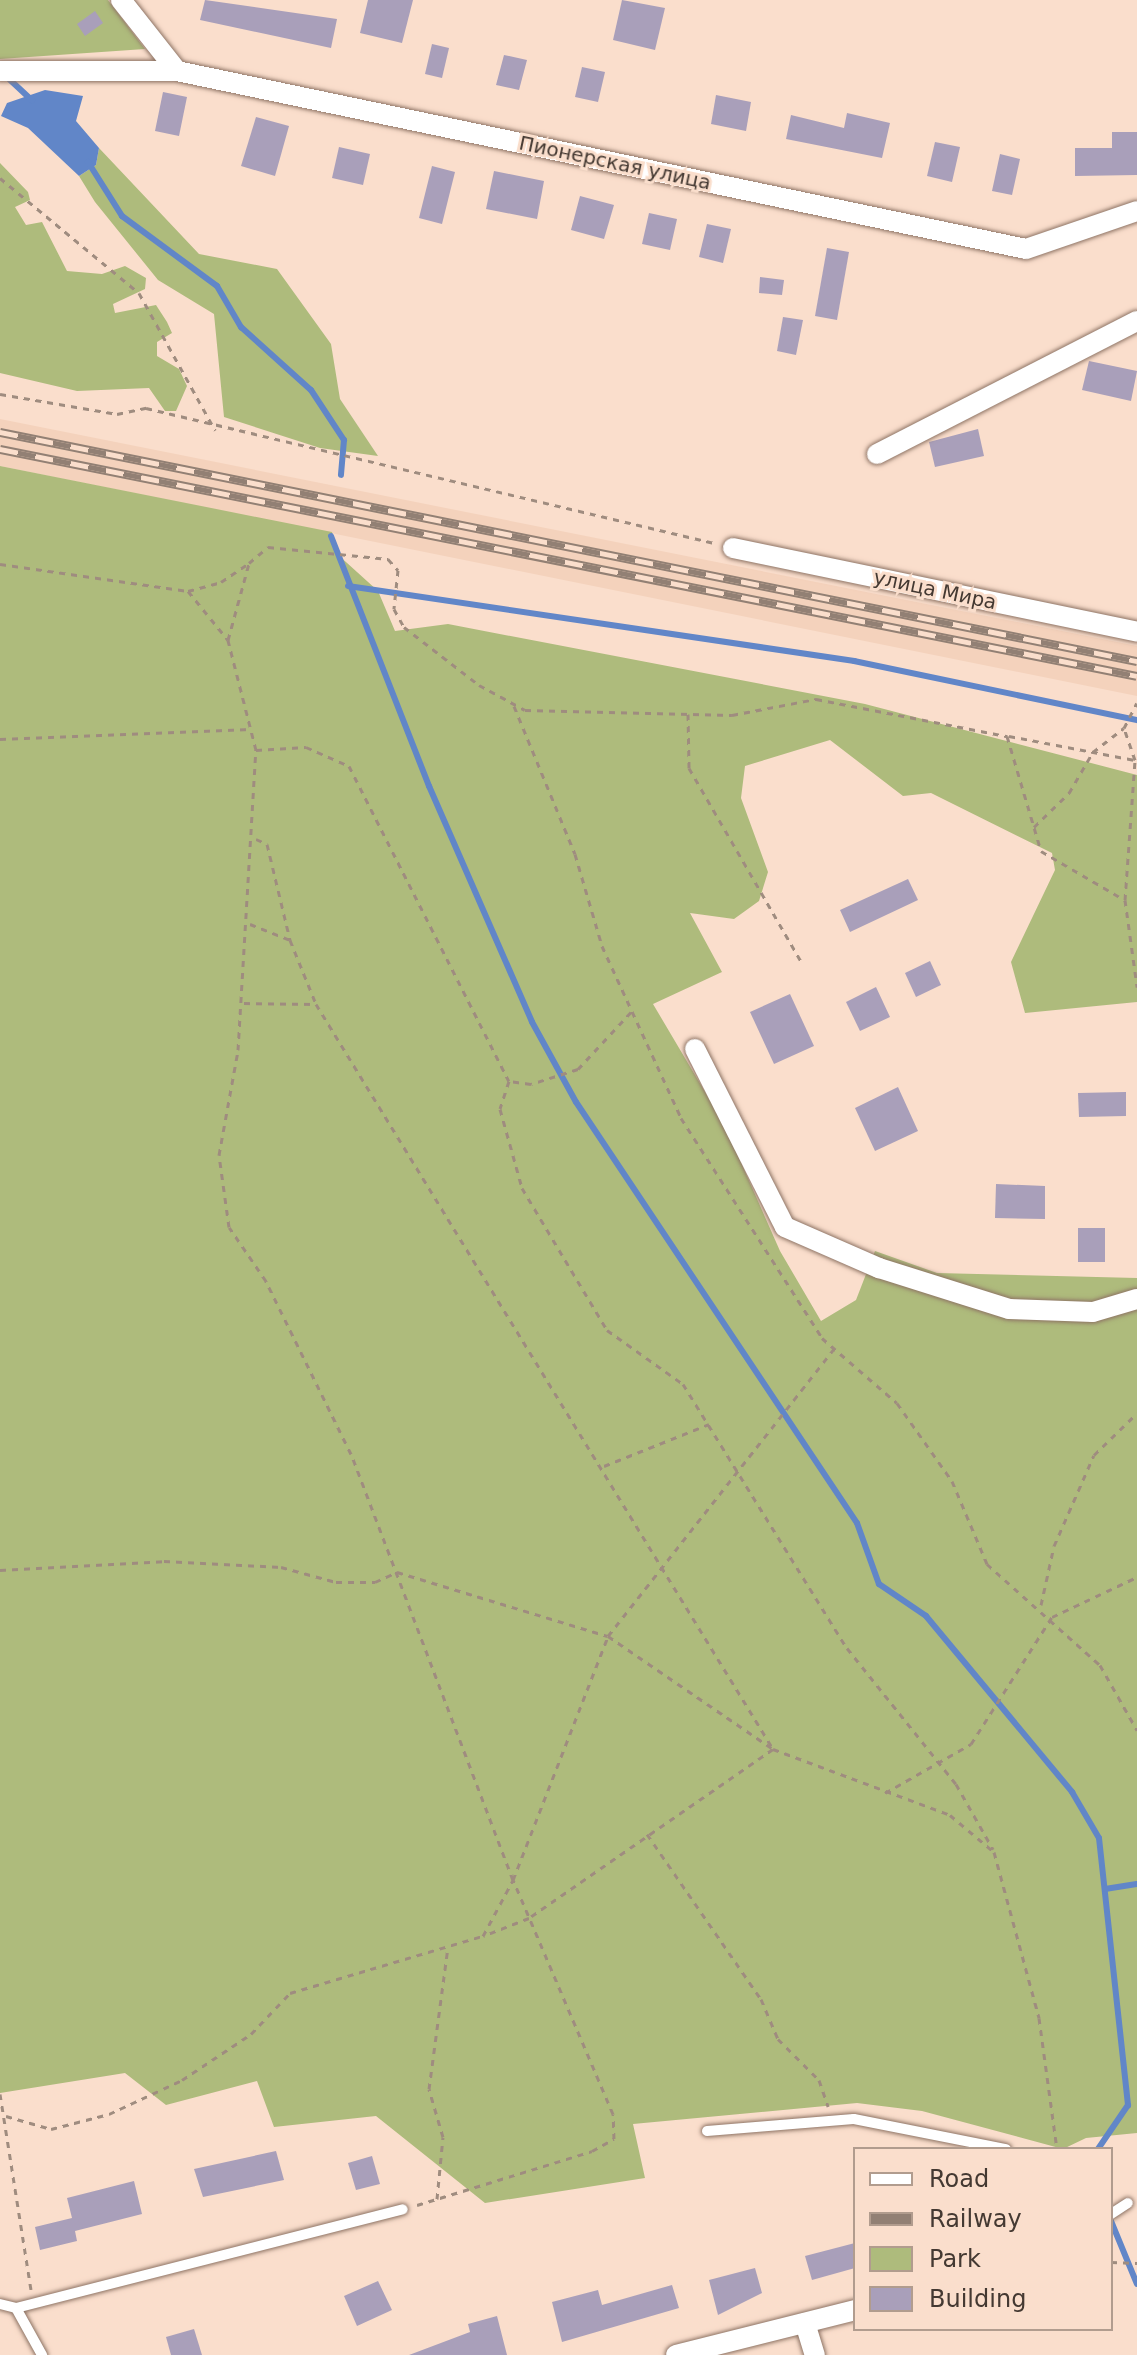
<!DOCTYPE html>
<html>
<head>
<meta charset="utf-8">
<style>
  body { margin:0 }
  #map { position:relative; width:1137px; height:2355px; overflow:hidden; background:#fadecc; font-family:"DejaVu Sans",sans-serif }
  div>[style] { position:absolute }
  .built>* { inset:0; background:#f4d2bc }
  .green>* { inset:0; background:#aebb7c }
  .water>* { inset:0; background:#6186c8 }
  .stream>* { height:6px; margin:-3px; padding:0 3px; transform-origin:3px; border-radius:3px; background:#6186c8 }
  .building>* { inset:0; background:#a99fba }
  .path>* { height:3px; margin-top:-1.5px; transform-origin:0; background:repeating-linear-gradient(90deg,#9f8c7f 0 6px,transparent 0 12px) }
  .roads { filter:drop-shadow(0 0 2px #8e7465) drop-shadow(0 0 2px #8e7465) }
  .service>* { height:10px; margin:-5px; padding:0 5px; transform-origin:5px; border-radius:5px; background:#fff }
  .minor>* { height:20px; margin:-10px; padding:0 10px; transform-origin:10px; border-radius:10px; background:#fff }
  .rail>* { height:9px; margin-top:-4.5px; transform-origin:0; background:repeating-linear-gradient(90deg,#fadecc 0 18px,#928074 0 36px); box-sizing:border-box; border-block:2px solid #928074 }
  span { translate:-50% -50%; white-space:nowrap; text-align:center; line-height:1.15; -webkit-text-stroke:6px #fadecc; paint-order:stroke }
  .street-label { font-size:20px; color:#443932 }
  .legend { position:absolute; left:853px; top:2147px; width:260px; height:184px; box-sizing:border-box; background:#fadecc; border:2px solid #b19c8e; margin:0; padding:10px 14px; list-style:none; font-size:24px; color:#443932 }
  .legend li { display:flex; align-items:center; gap:16px; height:40px }
  .legend b { width:40px; border:2px solid #b19c8e }
</style>
</head>
<body>
<div id="map">
  <div class="built">
    <div style="clip-path:polygon(0 419px,1137px 646px,1137px 696px,0 466px)"></div>
  </div>
  <div class="green">
    <div style="clip-path:polygon(0 0,108px 0,145px 49px,0 59px)"></div>
    <div style="clip-path:polygon(99px 148px,199px 254px,277px 269px,331px 344px,340px 399px,378px 456px,320px 448px,224px 417px,214px 314px,158px 280px,95px 202px,79px 176px,96px 165px)"></div>
    <div style="clip-path:polygon(0 163px,28px 192px,30px 200px,15px 207px,26px 225px,42px 222px,67px 271px,102px 274px,125px 266px,146px 278px,145px 289px,113px 304px,115px 313px,156px 305px,167px 322px,172px 333px,157px 342px,157px 356px,179px 369px,187px 386px,176px 411px,165px 411px,149px 388px,77px 391px,0 373px)"></div>
    <div style="clip-path:polygon(0 466px,332px 532px,336px 553px,378px 591px,395px 631px,448px 624px,865px 704px,1137px 775px,1137px 1002px,1025px 1013px,1011px 962px,1055px 870px,1052px 853px,931px 793px,903px 796px,830px 740px,745px 766px,741px 798px,768px 872px,759px 901px,734px 919px,690px 913px,722px 972px,653px 1004px,724px 1124px,780px 1251px,821px 1321px,856px 1300px,875px 1251px,937px 1273px,1137px 1278px,1137px 2133px,1086px 2138px,1063px 2149px,922px 2111px,857px 2103px,633px 2124px,645px 2178px,485px 2203px,376px 2116px,274px 2127px,257px 2081px,166px 2105px,125px 2073px,0 2093px)"></div>
  </div>
  <div class="water">
    <div style="clip-path:polygon(45px 90px,83px 96px,76px 121px,99px 148px,96px 165px,79px 176px,28px 128px,1px 116px,7px 103px)"></div>
  </div>
  <div class="stream">
    <div style="left:8px;top:78px;width:33px;rotate:43deg"></div>
    <div style="left:88px;top:162px;width:64px;rotate:57.8deg"></div>
    <div style="left:122px;top:216px;width:118px;rotate:36.4deg"></div>
    <div style="left:217px;top:286px;width:48px;rotate:59.7deg"></div>
    <div style="left:241px;top:327px;width:94px;rotate:42deg"></div>
    <div style="left:311px;top:390px;width:60px;rotate:56.6deg"></div>
    <div style="left:344px;top:440px;width:35px;rotate:95deg"></div>
    <div style="left:331px;top:536px;width:269px;rotate:68.6deg"></div>
    <div style="left:429px;top:786px;width:257px;rotate:66.4deg"></div>
    <div style="left:532px;top:1022px;width:91px;rotate:61.2deg"></div>
    <div style="left:576px;top:1102px;width:506px;rotate:56.28deg"></div>
    <div style="left:857px;top:1523px;width:65px;rotate:70.2deg"></div>
    <div style="left:879px;top:1584px;width:57px;rotate:34.2deg"></div>
    <div style="left:926px;top:1616px;width:229px;rotate:50.3deg"></div>
    <div style="left:1072px;top:1792px;width:53px;rotate:59.6deg"></div>
    <div style="left:1099px;top:1838px;width:269px;rotate:83.8deg"></div>
    <div style="left:1128px;top:2105px;width:53px;rotate:124.3deg"></div>
    <div style="left:348px;top:586px;width:512px;rotate:8.43deg"></div>
    <div style="left:854px;top:661px;width:289px;rotate:11.8deg"></div>
    <div style="left:1105px;top:1889px;width:32px;rotate:-9deg"></div>
    <div style="left:1111px;top:2221px;width:68px;rotate:67.6deg"></div>
  </div>
  <div class="building">
    <div style="clip-path:polygon(205px 0,337px 19px,331px 48px,200px 20px)"></div>
    <div style="clip-path:polygon(368px 0,413px 0,402px 43px,360px 33px)"></div>
    <div style="clip-path:polygon(622px 0,665px 8px,655px 50px,613px 40px)"></div>
    <div style="clip-path:polygon(95px 11px,103px 23px,85px 36px,77px 24px)"></div>
    <div style="clip-path:polygon(432px 44px,449px 48px,442px 78px,425px 74px)"></div>
    <div style="clip-path:polygon(504px 55px,527px 60px,519px 90px,496px 85px)"></div>
    <div style="clip-path:polygon(582px 67px,605px 72px,598px 102px,575px 97px)"></div>
    <div style="clip-path:polygon(163px 92px,187px 97px,179px 136px,155px 131px)"></div>
    <div style="clip-path:polygon(716px 95px,751px 102px,746px 131px,711px 124px)"></div>
    <div style="clip-path:polygon(847px 113px,890px 123px,882px 158px,786px 139px,791px 115px,844px 128px)"></div>
    <div style="clip-path:polygon(256px 117px,289px 126px,275px 176px,241px 166px)"></div>
    <div style="clip-path:polygon(1112px 132px,1137px 132px,1137px 175px,1075px 176px,1075px 148px,1112px 148px)"></div>
    <div style="clip-path:polygon(935px 142px,960px 147px,952px 182px,927px 176px)"></div>
    <div style="clip-path:polygon(339px 147px,370px 154px,363px 185px,332px 178px)"></div>
    <div style="clip-path:polygon(1000px 154px,1020px 159px,1012px 195px,992px 191px)"></div>
    <div style="clip-path:polygon(432px 166px,455px 172px,442px 224px,419px 218px)"></div>
    <div style="clip-path:polygon(494px 171px,544px 181px,537px 219px,486px 209px)"></div>
    <div style="clip-path:polygon(580px 196px,614px 205px,604px 239px,571px 230px)"></div>
    <div style="clip-path:polygon(649px 213px,677px 219px,670px 250px,642px 244px)"></div>
    <div style="clip-path:polygon(707px 224px,731px 229px,723px 263px,699px 257px)"></div>
    <div style="clip-path:polygon(827px 248px,849px 252px,837px 320px,815px 316px)"></div>
    <div style="clip-path:polygon(760px 277px,784px 280px,782px 295px,759px 293px)"></div>
    <div style="clip-path:polygon(783px 317px,803px 320px,796px 355px,777px 351px)"></div>
    <div style="clip-path:polygon(1089px 361px,1137px 371px,1131px 401px,1082px 390px)"></div>
    <div style="clip-path:polygon(978px 429px,984px 456px,935px 467px,929px 442px)"></div>
    <div style="clip-path:polygon(908px 879px,918px 900px,850px 932px,840px 910px)"></div>
    <div style="clip-path:polygon(930px 961px,941px 985px,916px 997px,905px 973px)"></div>
    <div style="clip-path:polygon(876px 987px,890px 1017px,860px 1031px,846px 1002px)"></div>
    <div style="clip-path:polygon(790px 994px,814px 1046px,774px 1064px,750px 1012px)"></div>
    <div style="clip-path:polygon(898px 1087px,918px 1131px,875px 1151px,855px 1108px)"></div>
    <div style="clip-path:polygon(1126px 1092px,1126px 1116px,1079px 1117px,1078px 1093px)"></div>
    <div style="clip-path:polygon(996px 1184px,1045px 1186px,1045px 1219px,995px 1218px)"></div>
    <div style="clip-path:polygon(1078px 1228px,1105px 1228px,1105px 1262px,1078px 1262px)"></div>
    <div style="clip-path:polygon(276px 2151px,284px 2180px,203px 2197px,194px 2169px)"></div>
    <div style="clip-path:polygon(372px 2156px,380px 2184px,356px 2190px,348px 2163px)"></div>
    <div style="clip-path:polygon(134px 2181px,142px 2214px,75px 2231px,77px 2241px,40px 2250px,35px 2227px,72px 2218px,67px 2198px)"></div>
    <div style="clip-path:polygon(855px 2243px,855px 2268px,812px 2280px,805px 2256px)"></div>
    <div style="clip-path:polygon(755px 2268px,762px 2293px,718px 2315px,709px 2280px)"></div>
    <div style="clip-path:polygon(378px 2281px,392px 2310px,357px 2326px,344px 2296px)"></div>
    <div style="clip-path:polygon(672px 2285px,679px 2308px,562px 2342px,552px 2302px,598px 2290px,602px 2305px)"></div>
    <div style="clip-path:polygon(497px 2316px,507px 2355px,409px 2355px,470px 2332px,468px 2324px)"></div>
    <div style="clip-path:polygon(194px 2329px,202px 2355px,171px 2355px,166px 2337px)"></div>
  </div>
  <div class="path">
    <div style="left:0;top:178px;width:180px;rotate:39.6deg"></div>
    <div style="left:139px;top:293px;width:157px;rotate:61deg"></div>
    <div style="left:0;top:394px;width:119px;rotate:9.7deg"></div>
    <div style="left:117px;top:414px;width:30px;rotate:-12deg"></div>
    <div style="left:146px;top:408px;width:584px;rotate:13.37deg"></div>
    <div style="left:0;top:564px;width:190px;rotate:8.2deg"></div>
    <div style="left:188px;top:591px;width:34px;rotate:-15deg"></div>
    <div style="left:221px;top:582px;width:34px;rotate:-34deg"></div>
    <div style="left:188px;top:591px;width:63px;rotate:50.8deg"></div>
    <div style="left:514px;top:706px;width:160px;rotate:67.6deg"></div>
    <div style="left:575px;top:854px;width:96px;rotate:73.6deg"></div>
    <div style="left:602px;top:946px;width:189px;rotate:65.3deg"></div>
    <div style="left:681px;top:1118px;width:261px;rotate:57.3deg"></div>
    <div style="left:822px;top:1338px;width:99px;rotate:40.9deg"></div>
    <div style="left:897px;top:1403px;width:95px;rotate:54.8deg"></div>
    <div style="left:952px;top:1481px;width:90px;rotate:67.1deg"></div>
    <div style="left:987px;top:1564px;width:152px;rotate:41.8deg"></div>
    <div style="left:1100px;top:1665px;width:75px;rotate:60.4deg"></div>
    <div style="left:688px;top:714px;width:54px;rotate:88.9deg"></div>
    <div style="left:689px;top:768px;width:225px;rotate:59.9deg"></div>
    <div style="left:1009px;top:736px;width:128px;rotate:10.8deg"></div>
    <div style="left:0;top:739px;width:251px;rotate:-2.3deg"></div>
    <div style="left:256px;top:750px;width:50px;rotate:-3.4deg"></div>
    <div style="left:306px;top:747px;width:47px;rotate:23.8deg"></div>
    <div style="left:349px;top:766px;width:353px;rotate:63.1deg"></div>
    <div style="left:1034px;top:827px;width:49px;rotate:-44.2deg"></div>
    <div style="left:1069px;top:793px;width:48px;rotate:-59.7deg"></div>
    <div style="left:1093px;top:752px;width:39px;rotate:-38deg"></div>
    <div style="left:256px;top:839px;width:12px;rotate:24deg"></div>
    <div style="left:267px;top:844px;width:99px;rotate:76.5deg"></div>
    <div style="left:290px;top:940px;width:69px;rotate:67.9deg"></div>
    <div style="left:316px;top:1004px;width:874px;rotate:58.47deg"></div>
    <div style="left:773px;top:1749px;width:297px;rotate:145.3deg"></div>
    <div style="left:529px;top:1918px;width:49px;rotate:158.6deg"></div>
    <div style="left:1125px;top:900px;width:140px;rotate:-85.9deg"></div>
    <div style="left:1135px;top:760px;width:34px;rotate:-109deg"></div>
    <div style="left:1124px;top:728px;width:28px;rotate:-63deg"></div>
    <div style="left:250px;top:924px;width:43px;rotate:21.8deg"></div>
    <div style="left:244px;top:1003px;width:72px;rotate:0.8deg"></div>
    <div style="left:631px;top:1012px;width:78px;rotate:132.9deg"></div>
    <div style="left:578px;top:1069px;width:49px;rotate:162.3deg"></div>
    <div style="left:531px;top:1084px;width:22px;rotate:-172deg"></div>
    <div style="left:509px;top:1081px;width:29px;rotate:108deg"></div>
    <div style="left:500px;top:1109px;width:82px;rotate:74.4deg"></div>
    <div style="left:522px;top:1188px;width:165px;rotate:59.1deg"></div>
    <div style="left:607px;top:1330px;width:93px;rotate:35.4deg"></div>
    <div style="left:683px;top:1384px;width:311px;rotate:58.2deg"></div>
    <div style="left:847px;top:1648px;width:174px;rotate:51.3deg"></div>
    <div style="left:956px;top:1784px;width:75px;rotate:60.4deg"></div>
    <div style="left:604px;top:1466px;width:113px;rotate:-21.8deg"></div>
    <div style="left:0;top:1570px;width:164px;rotate:-3.1deg"></div>
    <div style="left:164px;top:1561px;width:117px;rotate:2.9deg"></div>
    <div style="left:281px;top:1567px;width:57px;rotate:15.3deg"></div>
    <div style="left:336px;top:1582px;width:39px"></div>
    <div style="left:375px;top:1582px;width:24px;rotate:-24deg"></div>
    <div style="left:397px;top:1572px;width:220px;rotate:16.9deg"></div>
    <div style="left:608px;top:1636px;width:200px;rotate:34.4deg"></div>
    <div style="left:773px;top:1749px;width:189px;rotate:20.4deg"></div>
    <div style="left:950px;top:1815px;width:57px;rotate:40.1deg"></div>
    <div style="left:994px;top:1852px;width:172px;rotate:74.8deg"></div>
    <div style="left:1039px;top:2018px;width:132px;rotate:82.2deg"></div>
    <div style="left:1041px;top:1605px;width:60px;rotate:-77.6deg"></div>
    <div style="left:1054px;top:1546px;width:99px;rotate:-66.3deg"></div>
    <div style="left:1094px;top:1455px;width:60px;rotate:-44.3deg"></div>
    <div style="left:885px;top:1793px;width:99px;rotate:-29.7deg"></div>
    <div style="left:971px;top:1744px;width:151px;rotate:-57.5deg"></div>
    <div style="left:1052px;top:1617px;width:94px;rotate:-25.2deg"></div>
    <div style="left:647px;top:1834px;width:201px;rotate:55.4deg"></div>
    <div style="left:761px;top:1999px;width:43px;rotate:67deg"></div>
    <div style="left:778px;top:2039px;width:58px;rotate:45deg"></div>
    <div style="left:819px;top:2080px;width:28px;rotate:71deg"></div>
    <div style="left:0;top:2094px;width:198px;rotate:81deg"></div>
    <div style="left:6px;top:2116px;width:47px;rotate:16.1deg"></div>
    <div style="left:51px;top:2129px;width:60px;rotate:-14.5deg"></div>
    <div style="left:109px;top:2114px;width:81px;rotate:-25deg"></div>
    <div style="left:182px;top:2080px;width:83px;rotate:-33.7deg"></div>
    <div style="left:251px;top:2034px;width:57px;rotate:-46.4deg"></div>
    <div style="left:290px;top:1993px;width:201px;rotate:-16.5deg"></div>
    <div style="left:483px;top:1936px;width:64px;rotate:-61.8deg"></div>
    <div style="left:513px;top:1880px;width:262px;rotate:-68.7deg"></div>
    <div style="left:608px;top:1636px;width:365px;rotate:-51.8deg"></div>
    <div style="left:437px;top:2199px;width:62px;rotate:-84.5deg"></div>
    <div style="left:443px;top:2137px;width:50px;rotate:-106.3deg"></div>
    <div style="left:429px;top:2089px;width:143px;rotate:-82.4deg"></div>
    <div style="left:417px;top:2205px;width:183px;rotate:-17.1deg"></div>
    <div style="left:592px;top:2151px;width:25px;rotate:-29deg"></div>
    <div style="left:614px;top:2139px;width:25px;rotate:-92deg"></div>
    <div style="left:613px;top:2114px;width:254px;rotate:-113.1deg"></div>
    <div style="left:513px;top:1880px;width:456px;rotate:-110.8deg"></div>
    <div style="left:351px;top:1454px;width:193px;rotate:-116.2deg"></div>
    <div style="left:266px;top:1281px;width:65px;rotate:-124.4deg"></div>
    <div style="left:229px;top:1227px;width:73px;rotate:-97.9deg"></div>
    <div style="left:219px;top:1155px;width:107px;rotate:-79.7deg"></div>
    <div style="left:238px;top:1050px;width:301px;rotate:-86.6deg"></div>
    <div style="left:256px;top:750px;width:114px;rotate:-104.3deg"></div>
    <div style="left:228px;top:640px;width:80px;rotate:-74.7deg"></div>
    <div style="left:249px;top:563px;width:25px;rotate:-40deg"></div>
    <div style="left:268px;top:547px;width:121px;rotate:5.7deg"></div>
    <div style="left:388px;top:559px;width:15px;rotate:48deg"></div>
    <div style="left:398px;top:570px;width:39px;rotate:96deg"></div>
    <div style="left:394px;top:609px;width:21px;rotate:61deg"></div>
    <div style="left:404px;top:627px;width:95px;rotate:37.7deg"></div>
    <div style="left:479px;top:685px;width:52px;rotate:28.5deg"></div>
    <div style="left:525px;top:710px;width:207px;rotate:1.4deg"></div>
    <div style="left:732px;top:715px;width:86px;rotate:-10.8deg"></div>
    <div style="left:816px;top:699px;width:195px;rotate:11deg"></div>
    <div style="left:1007px;top:736px;width:120px;rotate:73.5deg"></div>
    <div style="left:1041px;top:851px;width:97px;rotate:30.3deg"></div>
    <div style="left:1125px;top:900px;width:88px;rotate:82.1deg"></div>
    <div style="left:1111px;top:2262px;width:26px;rotate:2deg"></div>
  </div>
  <div class="roads">
    <div class="service">
      <div style="left:707px;top:2131px;width:147px;rotate:-4.7deg"></div>
      <div style="left:854px;top:2119px;width:155px;rotate:11.2deg"></div>
      <div style="left:1111px;top:2214px;width:20px;rotate:-33deg"></div>
      <div style="left:0;top:2304px;width:16px;rotate:14deg"></div>
      <div style="left:16px;top:2308px;width:54px;rotate:61deg"></div>
      <div style="left:16px;top:2308px;width:399px;rotate:-14.3deg"></div>
    </div>
    <div class="minor">
      <div style="left:121px;top:0;width:90px;rotate:51.7deg"></div>
      <div style="left:0;top:71px;width:177px"></div>
      <div style="left:177px;top:71px;width:867px;rotate:11.84deg"></div>
      <div style="left:1026px;top:249px;width:117px;rotate:-18.9deg"></div>
      <div style="left:877px;top:454px;width:292px;rotate:-27.1deg"></div>
      <div style="left:733px;top:548px;width:413px;rotate:11.7deg"></div>
      <div style="left:695px;top:1049px;width:199px;rotate:63.2deg"></div>
      <div style="left:785px;top:1227px;width:103px;rotate:23.6deg"></div>
      <div style="left:879px;top:1268px;width:136px;rotate:17.5deg"></div>
      <div style="left:1009px;top:1309px;width:84px;rotate:2deg"></div>
      <div style="left:1093px;top:1312px;width:46px;rotate:-16.5deg"></div>
      <div style="left:805px;top:2323px;width:34px;rotate:73deg"></div>
      <div style="left:676px;top:2355px;width:185px;rotate:-14.1deg"></div>
    </div>
  </div>
  <div class="rail">
    <div style="left:0;top:432px;width:1160px;rotate:11.39deg"></div>
    <div style="left:0;top:449px;width:1159px;rotate:11.29deg"></div>
  </div>
  <div class="street-label">
    <span style="left:615px;top:163px;rotate:12deg">Пионерская улица</span>
    <span style="left:935px;top:590px;rotate:12deg">улица Мира</span>
  </div>
  <ul class="legend">
  <li><b style="height:10px;background:#fff"></b>Road</li>
  <li><b style="height:10px;background:#928074"></b>Railway</li>
  <li><b style="height:22px;background:#aebb7c"></b>Park</li>
  <li><b style="height:22px;background:#a99fba"></b>Building</li>
  </ul>
</div>
</body>
</html>
